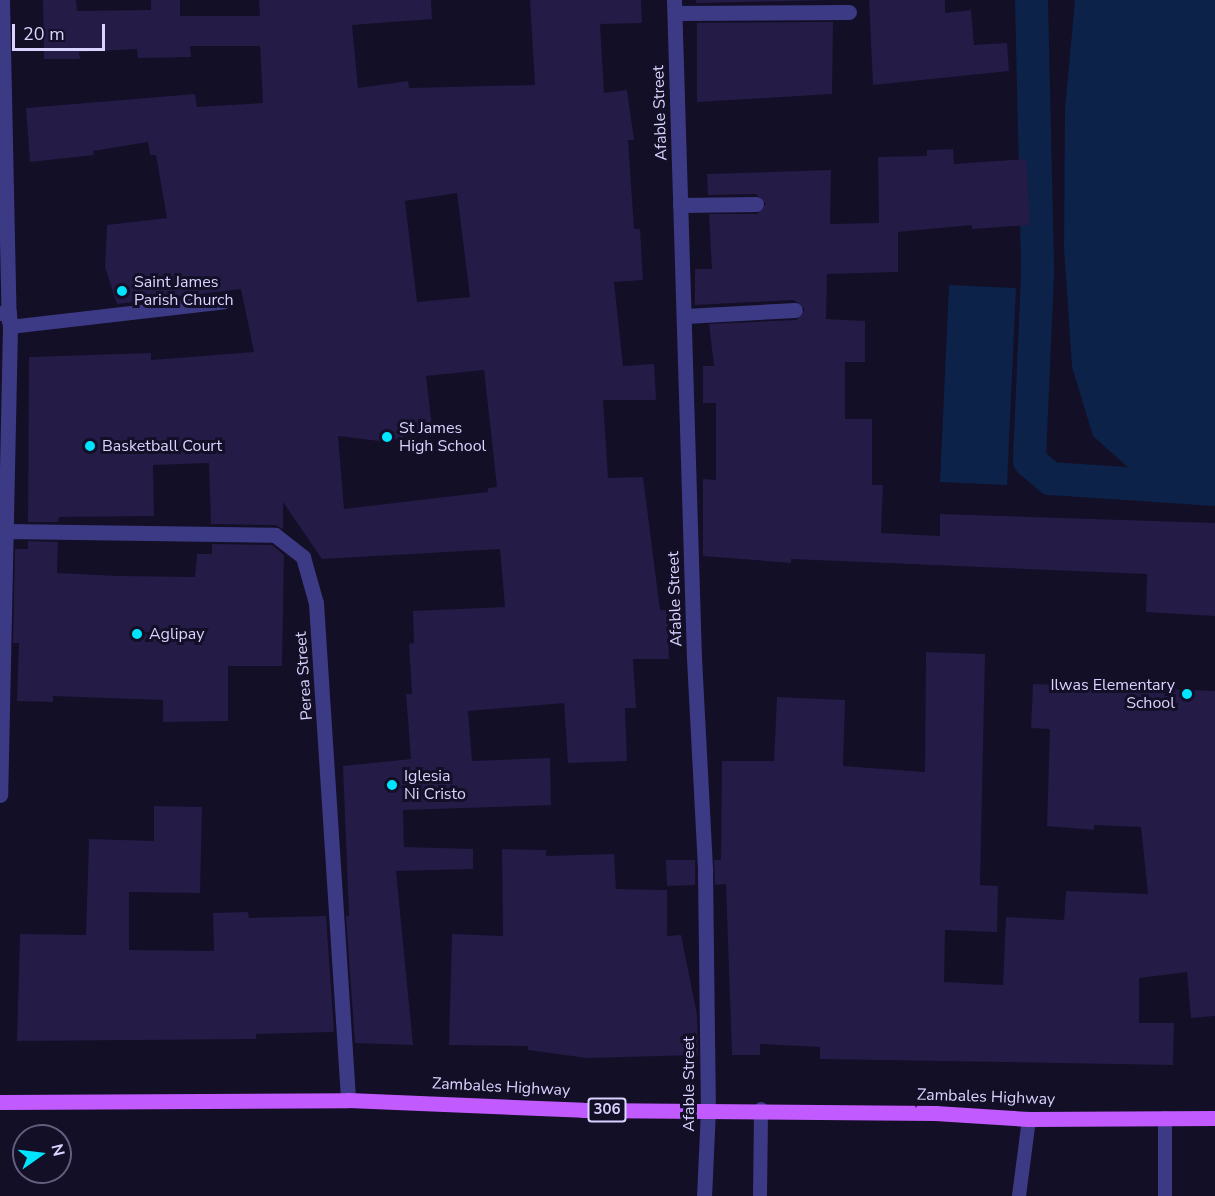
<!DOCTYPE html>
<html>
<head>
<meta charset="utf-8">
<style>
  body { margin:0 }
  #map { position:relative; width:1215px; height:1196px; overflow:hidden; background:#130f26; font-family:"Nunito Sans",sans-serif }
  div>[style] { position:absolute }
  .water>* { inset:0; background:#0c2248 }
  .canal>* { height:33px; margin:-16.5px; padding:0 16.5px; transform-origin:16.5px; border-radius:16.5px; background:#0c2248 }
  .building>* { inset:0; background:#241b47 }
  .lane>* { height:14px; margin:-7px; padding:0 7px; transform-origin:7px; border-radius:7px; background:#3d3a85 }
  .street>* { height:15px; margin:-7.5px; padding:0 7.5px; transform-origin:7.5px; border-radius:7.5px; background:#3d3a85 }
  .primary>* { height:15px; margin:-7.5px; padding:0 7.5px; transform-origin:7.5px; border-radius:7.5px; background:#c25bff }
  .dots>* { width:16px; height:16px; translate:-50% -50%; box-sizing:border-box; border:3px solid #130f26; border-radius:50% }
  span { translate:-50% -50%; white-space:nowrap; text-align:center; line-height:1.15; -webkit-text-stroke:6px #130f26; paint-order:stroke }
  .shield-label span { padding:2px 4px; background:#130f26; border:2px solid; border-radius:4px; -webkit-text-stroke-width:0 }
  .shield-label { font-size:15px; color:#d9d4ff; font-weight:700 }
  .street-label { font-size:16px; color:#d9d4ff }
  .poi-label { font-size:16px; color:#d9d4ff }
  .left { translate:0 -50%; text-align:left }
  .right { translate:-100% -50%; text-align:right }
  .north { position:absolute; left:12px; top:1124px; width:60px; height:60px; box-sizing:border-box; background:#130f26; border:2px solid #625e7d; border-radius:50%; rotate:76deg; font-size:16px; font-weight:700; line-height:24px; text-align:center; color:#d9d4ff }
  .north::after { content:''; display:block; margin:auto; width:21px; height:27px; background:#00e5ff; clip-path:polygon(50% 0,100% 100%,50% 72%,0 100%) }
  .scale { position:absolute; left:12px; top:24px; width:93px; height:27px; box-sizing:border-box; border:3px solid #d9d4ff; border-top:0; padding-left:8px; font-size:18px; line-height:21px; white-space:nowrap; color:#d9d4ff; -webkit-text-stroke:4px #130f26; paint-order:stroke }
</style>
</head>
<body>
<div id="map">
  <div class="water">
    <div style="clip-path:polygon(1075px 0,1215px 0,1215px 477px,1131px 470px,1093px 436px,1072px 367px,1064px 248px,1065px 109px)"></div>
    <div style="clip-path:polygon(949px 285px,1016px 288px,1007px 485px,940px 482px)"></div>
  </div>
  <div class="canal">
    <div style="left:1031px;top:0;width:274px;rotate:88.7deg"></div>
    <div style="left:1037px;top:274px;width:186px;rotate:92.5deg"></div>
    <div style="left:1029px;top:460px;width:28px;rotate:41deg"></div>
    <div style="left:1050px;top:478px;width:165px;rotate:3.8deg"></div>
  </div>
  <div class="building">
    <div style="clip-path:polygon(evenodd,43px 0,76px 0,77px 11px,151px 10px,151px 0,180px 0,180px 16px,260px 16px,259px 0,431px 0,432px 19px,352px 25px,358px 88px,408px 81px,409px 88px,535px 85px,530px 0,641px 0,642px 23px,600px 24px,604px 93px,627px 90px,634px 140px,628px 140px,634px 229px,640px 229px,643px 280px,614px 282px,623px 366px,654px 364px,656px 400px,603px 400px,608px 478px,643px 477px,660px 610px,667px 610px,669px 659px,633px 659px,636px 708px,625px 708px,627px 761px,568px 763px,564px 703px,468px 711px,472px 761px,550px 758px,551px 805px,403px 810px,404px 847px,473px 849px,473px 869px,396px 871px,413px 1045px,355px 1043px,346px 916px,349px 916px,343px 766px,411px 759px,406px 694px,412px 694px,409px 644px,414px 643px,413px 611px,505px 607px,500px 549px,322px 559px,283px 502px,283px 529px,275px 525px,211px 524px,209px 463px,153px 465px,154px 516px,59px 517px,58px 522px,28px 522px,29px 357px,151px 353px,151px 360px,254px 352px,241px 289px,117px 304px,105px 267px,107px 225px,167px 218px,156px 155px,150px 155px,148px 142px,93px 151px,94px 155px,30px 162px,26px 108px,195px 94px,197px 107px,263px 103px,260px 46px,190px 46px,191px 57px,138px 58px,137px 49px,79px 52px,80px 59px,44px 59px,43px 0,457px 193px,470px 297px,417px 302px,405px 201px,457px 193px,43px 0,484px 370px,497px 487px,488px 488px,488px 492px,344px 509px,338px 436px,388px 442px,432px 427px,426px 376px,484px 370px)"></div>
    <div style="clip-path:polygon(696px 0,833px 0,696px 3px)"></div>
    <div style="clip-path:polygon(869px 0,945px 0,945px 13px,971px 10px,974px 45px,1007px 43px,1009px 71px,873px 85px)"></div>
    <div style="clip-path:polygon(833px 22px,832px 94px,697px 102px,697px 23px)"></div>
    <div style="clip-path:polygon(953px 149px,954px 164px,1026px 159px,1030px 225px,972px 229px,972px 225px,898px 232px,898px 272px,827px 274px,826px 319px,865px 321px,865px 362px,845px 362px,845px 419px,872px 419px,872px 485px,883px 485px,881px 533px,940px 536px,940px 514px,1215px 523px,1215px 616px,1146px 612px,1147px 574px,791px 559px,791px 563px,703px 556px,703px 479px,716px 480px,716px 403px,703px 403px,703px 366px,714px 366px,709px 324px,796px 320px,805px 310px,794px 300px,695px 305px,695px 269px,712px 269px,709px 214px,757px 214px,766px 204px,756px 194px,708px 195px,707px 174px,831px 170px,830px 224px,879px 223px,878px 157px,927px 156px,927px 150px)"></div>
    <div style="clip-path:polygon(28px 541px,58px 542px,57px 573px,119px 576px,195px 577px,197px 554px,212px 554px,212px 544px,272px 545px,284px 555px,282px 666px,228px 666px,228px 721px,163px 722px,163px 700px,53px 696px,53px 702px,17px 701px,19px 643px,13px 643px,15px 549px,28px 549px)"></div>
    <div style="clip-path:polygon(926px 652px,985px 654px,980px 885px,998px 886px,997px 932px,945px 930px,944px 982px,1003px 985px,1006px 917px,1064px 920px,1066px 891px,1148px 894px,1141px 827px,1094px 825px,1094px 830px,1047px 826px,1050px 729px,1031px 728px,1033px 684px,1215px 691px,1215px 1016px,1191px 1018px,1187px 972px,1139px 978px,1139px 1023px,1174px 1023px,1173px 1065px,820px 1059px,820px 1047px,760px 1044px,760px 1055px,732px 1055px,726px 884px,715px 885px,714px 860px,721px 860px,722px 761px,774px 761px,777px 697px,845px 700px,843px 766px,925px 772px)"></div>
    <div style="clip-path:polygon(154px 806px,202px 807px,200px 893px,129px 892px,129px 950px,214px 951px,213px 913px,248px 912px,249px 918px,326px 916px,334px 1032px,256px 1034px,256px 1039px,17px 1041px,20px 934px,86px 935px,89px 839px,154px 841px)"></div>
    <div style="clip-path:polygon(502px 849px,546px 850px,546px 856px,614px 854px,616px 889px,667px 890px,667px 936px,681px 935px,697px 1015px,698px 1055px,587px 1058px,528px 1050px,528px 1046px,449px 1045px,452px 934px,503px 936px)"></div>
    <div style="clip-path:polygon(666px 860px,695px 860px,695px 885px,667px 886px)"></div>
  </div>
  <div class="lane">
    <div style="left:10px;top:327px;width:216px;rotate:-6.6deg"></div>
    <div style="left:1165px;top:1118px;width:78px;rotate:90deg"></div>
    <div style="left:760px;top:1196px;width:87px;rotate:-89.3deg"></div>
    <div style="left:1019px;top:1196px;width:78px;rotate:-82.6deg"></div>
  </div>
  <div class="street">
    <div style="left:2px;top:0;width:321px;rotate:88.8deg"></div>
    <div style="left:674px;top:0;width:658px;rotate:88.26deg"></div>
    <div style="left:694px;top:658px;width:213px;rotate:87deg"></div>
    <div style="left:705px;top:871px;width:238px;rotate:89.3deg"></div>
    <div style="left:708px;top:1109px;width:87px;rotate:92.6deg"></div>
    <div style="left:675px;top:13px;width:174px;rotate:-0.3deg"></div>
    <div style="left:680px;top:205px;width:76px;rotate:-0.8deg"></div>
    <div style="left:0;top:313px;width:9px"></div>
    <div style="left:9px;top:313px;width:14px;rotate:86deg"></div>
    <div style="left:10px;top:327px;width:468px;rotate:91.2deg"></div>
    <div style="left:685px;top:316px;width:110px;rotate:-3.1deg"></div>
    <div style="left:5px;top:531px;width:270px;rotate:0.8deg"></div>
    <div style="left:275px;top:535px;width:36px;rotate:38deg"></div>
    <div style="left:303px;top:557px;width:48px;rotate:74.2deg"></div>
    <div style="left:316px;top:603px;width:498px;rotate:86.3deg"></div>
  </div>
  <div class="primary">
    <div style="left:0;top:1102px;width:348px;rotate:-0.3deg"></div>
    <div style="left:348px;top:1100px;width:235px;rotate:2.4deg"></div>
    <div style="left:583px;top:1110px;width:352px;rotate:0.5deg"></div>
    <div style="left:935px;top:1113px;width:94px;rotate:3.7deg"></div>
    <div style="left:1029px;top:1119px;width:186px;rotate:-0.3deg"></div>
  </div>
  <div class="dots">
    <div style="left:122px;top:291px;background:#00e5ff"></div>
    <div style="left:387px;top:437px;background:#00e5ff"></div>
    <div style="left:90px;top:446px;background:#00e5ff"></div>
    <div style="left:137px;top:634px;background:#00e5ff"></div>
    <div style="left:1187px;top:694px;background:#00e5ff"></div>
    <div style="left:392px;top:785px;background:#00e5ff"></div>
  </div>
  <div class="shield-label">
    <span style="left:607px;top:1110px">306</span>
  </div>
  <div class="street-label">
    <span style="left:660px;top:113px;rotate:-92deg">Afable Street</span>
    <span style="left:675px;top:599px;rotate:-92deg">Afable Street</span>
    <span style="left:304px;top:676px;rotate:-94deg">Perea Street</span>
    <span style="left:689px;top:1084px;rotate:-90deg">Afable Street</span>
    <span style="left:501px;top:1087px;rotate:3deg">Zambales Highway</span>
    <span style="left:986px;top:1097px;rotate:2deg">Zambales Highway</span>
  </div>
  <div class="poi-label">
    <span class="left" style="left:134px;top:291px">Saint James<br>Parish Church</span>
    <span class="left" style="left:399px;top:437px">St James<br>High School</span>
    <span class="left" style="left:102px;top:446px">Basketball Court</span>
    <span class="left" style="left:149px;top:634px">Aglipay</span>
    <span class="right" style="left:1175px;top:694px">Ilwas Elementary<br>School</span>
    <span class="left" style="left:404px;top:785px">Iglesia<br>Ni Cristo</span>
  </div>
  <div class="north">N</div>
  <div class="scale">20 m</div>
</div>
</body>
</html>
